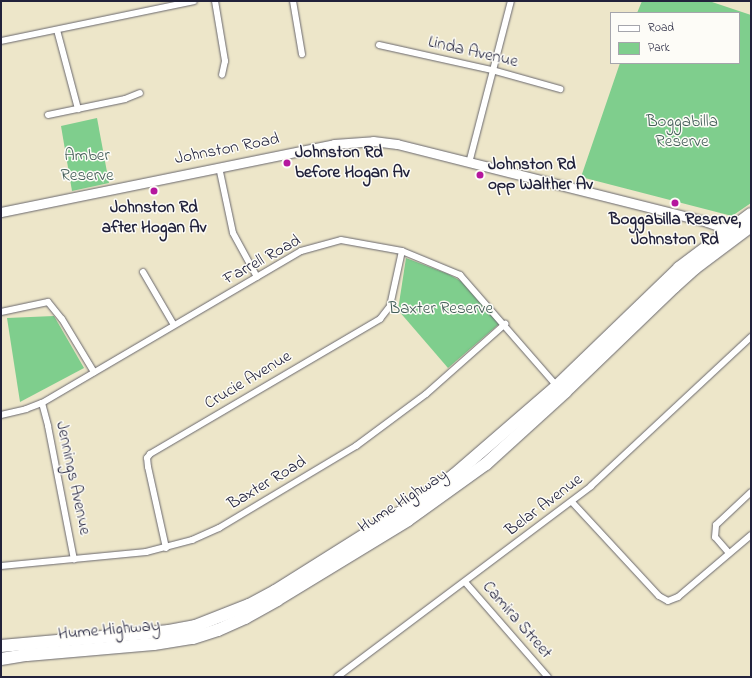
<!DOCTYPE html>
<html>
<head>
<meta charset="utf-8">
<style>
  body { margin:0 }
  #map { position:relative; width:752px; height:678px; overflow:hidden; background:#ede6c9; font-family:"Indie Flower",sans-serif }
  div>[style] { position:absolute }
  .green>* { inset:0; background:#7fce8d }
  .roads { filter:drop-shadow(0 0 1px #69676d) drop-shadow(0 0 1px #69676d) }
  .street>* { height:6px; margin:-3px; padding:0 3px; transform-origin:3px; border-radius:3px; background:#fff }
  .secondary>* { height:9px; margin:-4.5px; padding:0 4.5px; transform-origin:4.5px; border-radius:4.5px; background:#fff }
  .highway>* { height:12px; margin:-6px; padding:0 6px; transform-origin:6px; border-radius:6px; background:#fff }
  .dots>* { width:11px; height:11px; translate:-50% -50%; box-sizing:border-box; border:2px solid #fdfcf7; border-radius:50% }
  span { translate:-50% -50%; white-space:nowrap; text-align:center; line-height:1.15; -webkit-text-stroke:3px #fdfcf7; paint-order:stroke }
  .street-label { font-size:17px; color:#22223b }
  .park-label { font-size:17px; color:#435e58 }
  .poi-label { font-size:17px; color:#22223b; font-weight:700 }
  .left { translate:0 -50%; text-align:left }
  .frame { position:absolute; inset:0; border:2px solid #22223b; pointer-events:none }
  .legend { position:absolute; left:610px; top:12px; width:130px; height:52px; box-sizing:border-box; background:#fdfcf7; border:1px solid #a5a5ac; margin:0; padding:5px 7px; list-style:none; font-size:12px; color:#22223b }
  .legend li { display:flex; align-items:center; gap:8px; height:20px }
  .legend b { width:20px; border:1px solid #a5a5ac }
</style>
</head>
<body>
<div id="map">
  <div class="green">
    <div style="clip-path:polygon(642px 1px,709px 1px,751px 15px,751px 203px,732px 216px,581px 177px,620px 63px,739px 63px,739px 13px,637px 13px)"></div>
    <div style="clip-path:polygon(97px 118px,109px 183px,72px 191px,61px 126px)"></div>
    <div style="clip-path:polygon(406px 258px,448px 274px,461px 281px,499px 324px,448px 368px,398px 310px)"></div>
    <div style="clip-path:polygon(54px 316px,84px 368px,20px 402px,7px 318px)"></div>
  </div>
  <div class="roads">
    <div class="street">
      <div style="left:215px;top:1px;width:61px;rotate:80.5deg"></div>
      <div style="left:225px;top:61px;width:14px;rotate:102deg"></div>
      <div style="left:293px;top:1px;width:54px;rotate:80.4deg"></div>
      <div style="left:57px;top:30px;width:82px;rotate:75.1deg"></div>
      <div style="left:1px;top:41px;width:197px;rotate:-11.7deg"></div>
      <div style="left:379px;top:45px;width:116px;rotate:12.5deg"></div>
      <div style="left:492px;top:70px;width:71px;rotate:15.6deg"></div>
      <div style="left:48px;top:115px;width:79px;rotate:-11.7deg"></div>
      <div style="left:125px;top:99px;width:16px;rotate:-22deg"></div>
      <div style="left:469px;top:163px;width:167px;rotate:-75.5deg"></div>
      <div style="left:219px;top:167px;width:67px;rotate:78deg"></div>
      <div style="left:233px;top:233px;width:50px;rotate:61.4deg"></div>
      <div style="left:143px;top:272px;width:61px;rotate:59.7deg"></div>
      <div style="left:1px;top:312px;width:48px;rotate:-12deg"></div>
      <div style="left:48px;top:302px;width:22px;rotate:51deg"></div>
      <div style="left:62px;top:319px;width:62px;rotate:58.9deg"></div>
      <div style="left:42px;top:403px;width:24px;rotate:75deg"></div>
      <div style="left:48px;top:426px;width:136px;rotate:79deg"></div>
      <div style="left:1px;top:415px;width:26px;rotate:-13deg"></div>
      <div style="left:26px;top:409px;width:17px;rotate:-21deg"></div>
      <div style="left:42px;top:403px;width:300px;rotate:-30.4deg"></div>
      <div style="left:301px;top:251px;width:41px;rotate:-15.4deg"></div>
      <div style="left:341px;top:240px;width:62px;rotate:10.2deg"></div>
      <div style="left:402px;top:251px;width:63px;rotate:22.5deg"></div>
      <div style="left:460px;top:275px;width:147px;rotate:48.9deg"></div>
      <div style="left:572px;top:502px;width:128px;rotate:47.2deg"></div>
      <div style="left:659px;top:596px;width:10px;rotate:29deg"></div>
      <div style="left:668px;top:601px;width:11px;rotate:-22deg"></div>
      <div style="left:678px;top:597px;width:96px;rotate:-40.3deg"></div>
      <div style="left:166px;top:548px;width:83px;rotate:-102.5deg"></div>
      <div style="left:148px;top:467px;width:9px;rotate:-96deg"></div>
      <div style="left:147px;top:458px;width:5px;rotate:-53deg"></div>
      <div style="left:150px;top:454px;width:267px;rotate:-30.4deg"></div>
      <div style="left:380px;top:319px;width:16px;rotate:-52deg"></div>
      <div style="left:390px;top:306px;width:56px;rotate:-77.7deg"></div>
      <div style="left:729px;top:553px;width:21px;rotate:-131deg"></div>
      <div style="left:715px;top:537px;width:12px;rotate:-85deg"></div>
      <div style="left:716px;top:525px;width:48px;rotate:-43.3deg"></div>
      <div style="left:1px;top:566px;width:146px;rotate:-5.5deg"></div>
      <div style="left:146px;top:552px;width:48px;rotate:-14.6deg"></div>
      <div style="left:192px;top:540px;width:30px;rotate:-24deg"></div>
      <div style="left:219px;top:528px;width:160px;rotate:-30.9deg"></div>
      <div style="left:356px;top:446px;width:87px;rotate:-36.6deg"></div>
      <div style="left:426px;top:394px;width:106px;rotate:-41.5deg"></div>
      <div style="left:465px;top:582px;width:126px;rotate:48.9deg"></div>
      <div style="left:337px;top:677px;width:318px;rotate:-36.9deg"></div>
      <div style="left:591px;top:486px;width:219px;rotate:-43deg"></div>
    </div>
    <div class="secondary">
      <div style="left:1px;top:212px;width:340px;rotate:-11.5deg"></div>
      <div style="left:334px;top:144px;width:39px;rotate:-4deg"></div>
      <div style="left:373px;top:141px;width:24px;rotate:7deg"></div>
      <div style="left:397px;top:144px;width:320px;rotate:14.1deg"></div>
      <div style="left:707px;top:222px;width:15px;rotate:20deg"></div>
      <div style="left:721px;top:227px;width:13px;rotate:29deg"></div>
    </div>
    <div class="highway">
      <div style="left:1px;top:646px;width:169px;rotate:-5.1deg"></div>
      <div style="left:169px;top:631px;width:26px;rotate:-11deg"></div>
      <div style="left:195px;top:626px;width:58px;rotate:-21.3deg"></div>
      <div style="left:249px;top:605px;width:30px;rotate:-28deg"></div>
      <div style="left:275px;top:591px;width:162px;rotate:-32.1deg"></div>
      <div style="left:412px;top:505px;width:52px;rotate:-35.5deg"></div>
      <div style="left:454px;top:475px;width:136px;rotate:-40.8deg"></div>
      <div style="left:557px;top:386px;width:170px;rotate:-44deg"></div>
      <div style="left:679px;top:268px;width:90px;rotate:-36.9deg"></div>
      <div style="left:1px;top:659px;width:26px;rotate:-9deg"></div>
      <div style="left:27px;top:655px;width:127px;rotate:-5deg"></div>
      <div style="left:154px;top:644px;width:39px;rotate:-9deg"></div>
      <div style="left:193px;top:638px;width:26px;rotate:-18deg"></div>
      <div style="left:218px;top:630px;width:30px;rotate:-24deg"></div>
      <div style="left:245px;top:618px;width:37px;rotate:-29deg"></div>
      <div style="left:277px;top:600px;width:153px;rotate:-31.4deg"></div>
      <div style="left:408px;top:520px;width:96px;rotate:-35.7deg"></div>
      <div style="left:486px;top:464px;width:107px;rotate:-42.3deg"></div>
      <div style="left:565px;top:392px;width:151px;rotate:-43.9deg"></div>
      <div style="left:674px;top:287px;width:28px;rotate:-42deg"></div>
      <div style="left:695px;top:268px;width:70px;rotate:-36.9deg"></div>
    </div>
  </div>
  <div class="dots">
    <div style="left:287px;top:163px;background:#b5179e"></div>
    <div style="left:480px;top:175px;background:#b5179e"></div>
    <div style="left:154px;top:191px;background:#b5179e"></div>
    <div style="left:675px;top:203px;background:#b5179e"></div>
  </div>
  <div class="street-label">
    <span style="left:473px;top:52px;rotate:13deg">Linda Avenue</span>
    <span style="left:227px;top:149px;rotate:-11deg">Johnston Road</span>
    <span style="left:262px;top:260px;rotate:-29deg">Farrell Road</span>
    <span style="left:248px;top:380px;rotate:-31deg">Crucie Avenue</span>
    <span style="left:73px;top:478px;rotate:78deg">Jennings Avenue</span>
    <span style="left:267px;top:483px;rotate:-31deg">Baxter Road</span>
    <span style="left:403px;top:501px;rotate:-33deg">Hume Highway</span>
    <span style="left:544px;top:505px;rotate:-37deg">Belar Avenue</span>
    <span style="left:517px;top:620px;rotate:49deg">Camira Street</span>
    <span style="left:109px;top:630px;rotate:-5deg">Hume Highway</span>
  </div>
  <div class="park-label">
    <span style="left:682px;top:132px">Boggabilla<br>Reserve</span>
    <span style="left:87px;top:166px">Amber<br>Reserve</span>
    <span style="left:441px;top:309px">Baxter Reserve</span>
  </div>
  <div class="poi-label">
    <span class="left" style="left:295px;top:163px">Johnston Rd<br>before Hogan Av</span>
    <span class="left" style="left:488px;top:175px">Johnston Rd<br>opp Walther Av</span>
    <span style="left:154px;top:218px">Johnston Rd<br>after Hogan Av</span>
    <span style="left:675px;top:230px">Boggabilla Reserve,<br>Johnston Rd</span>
  </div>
  <div class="frame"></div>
  <ul class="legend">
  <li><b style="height:5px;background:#fff"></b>Road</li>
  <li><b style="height:11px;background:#7fce8d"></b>Park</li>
  </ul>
</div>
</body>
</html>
